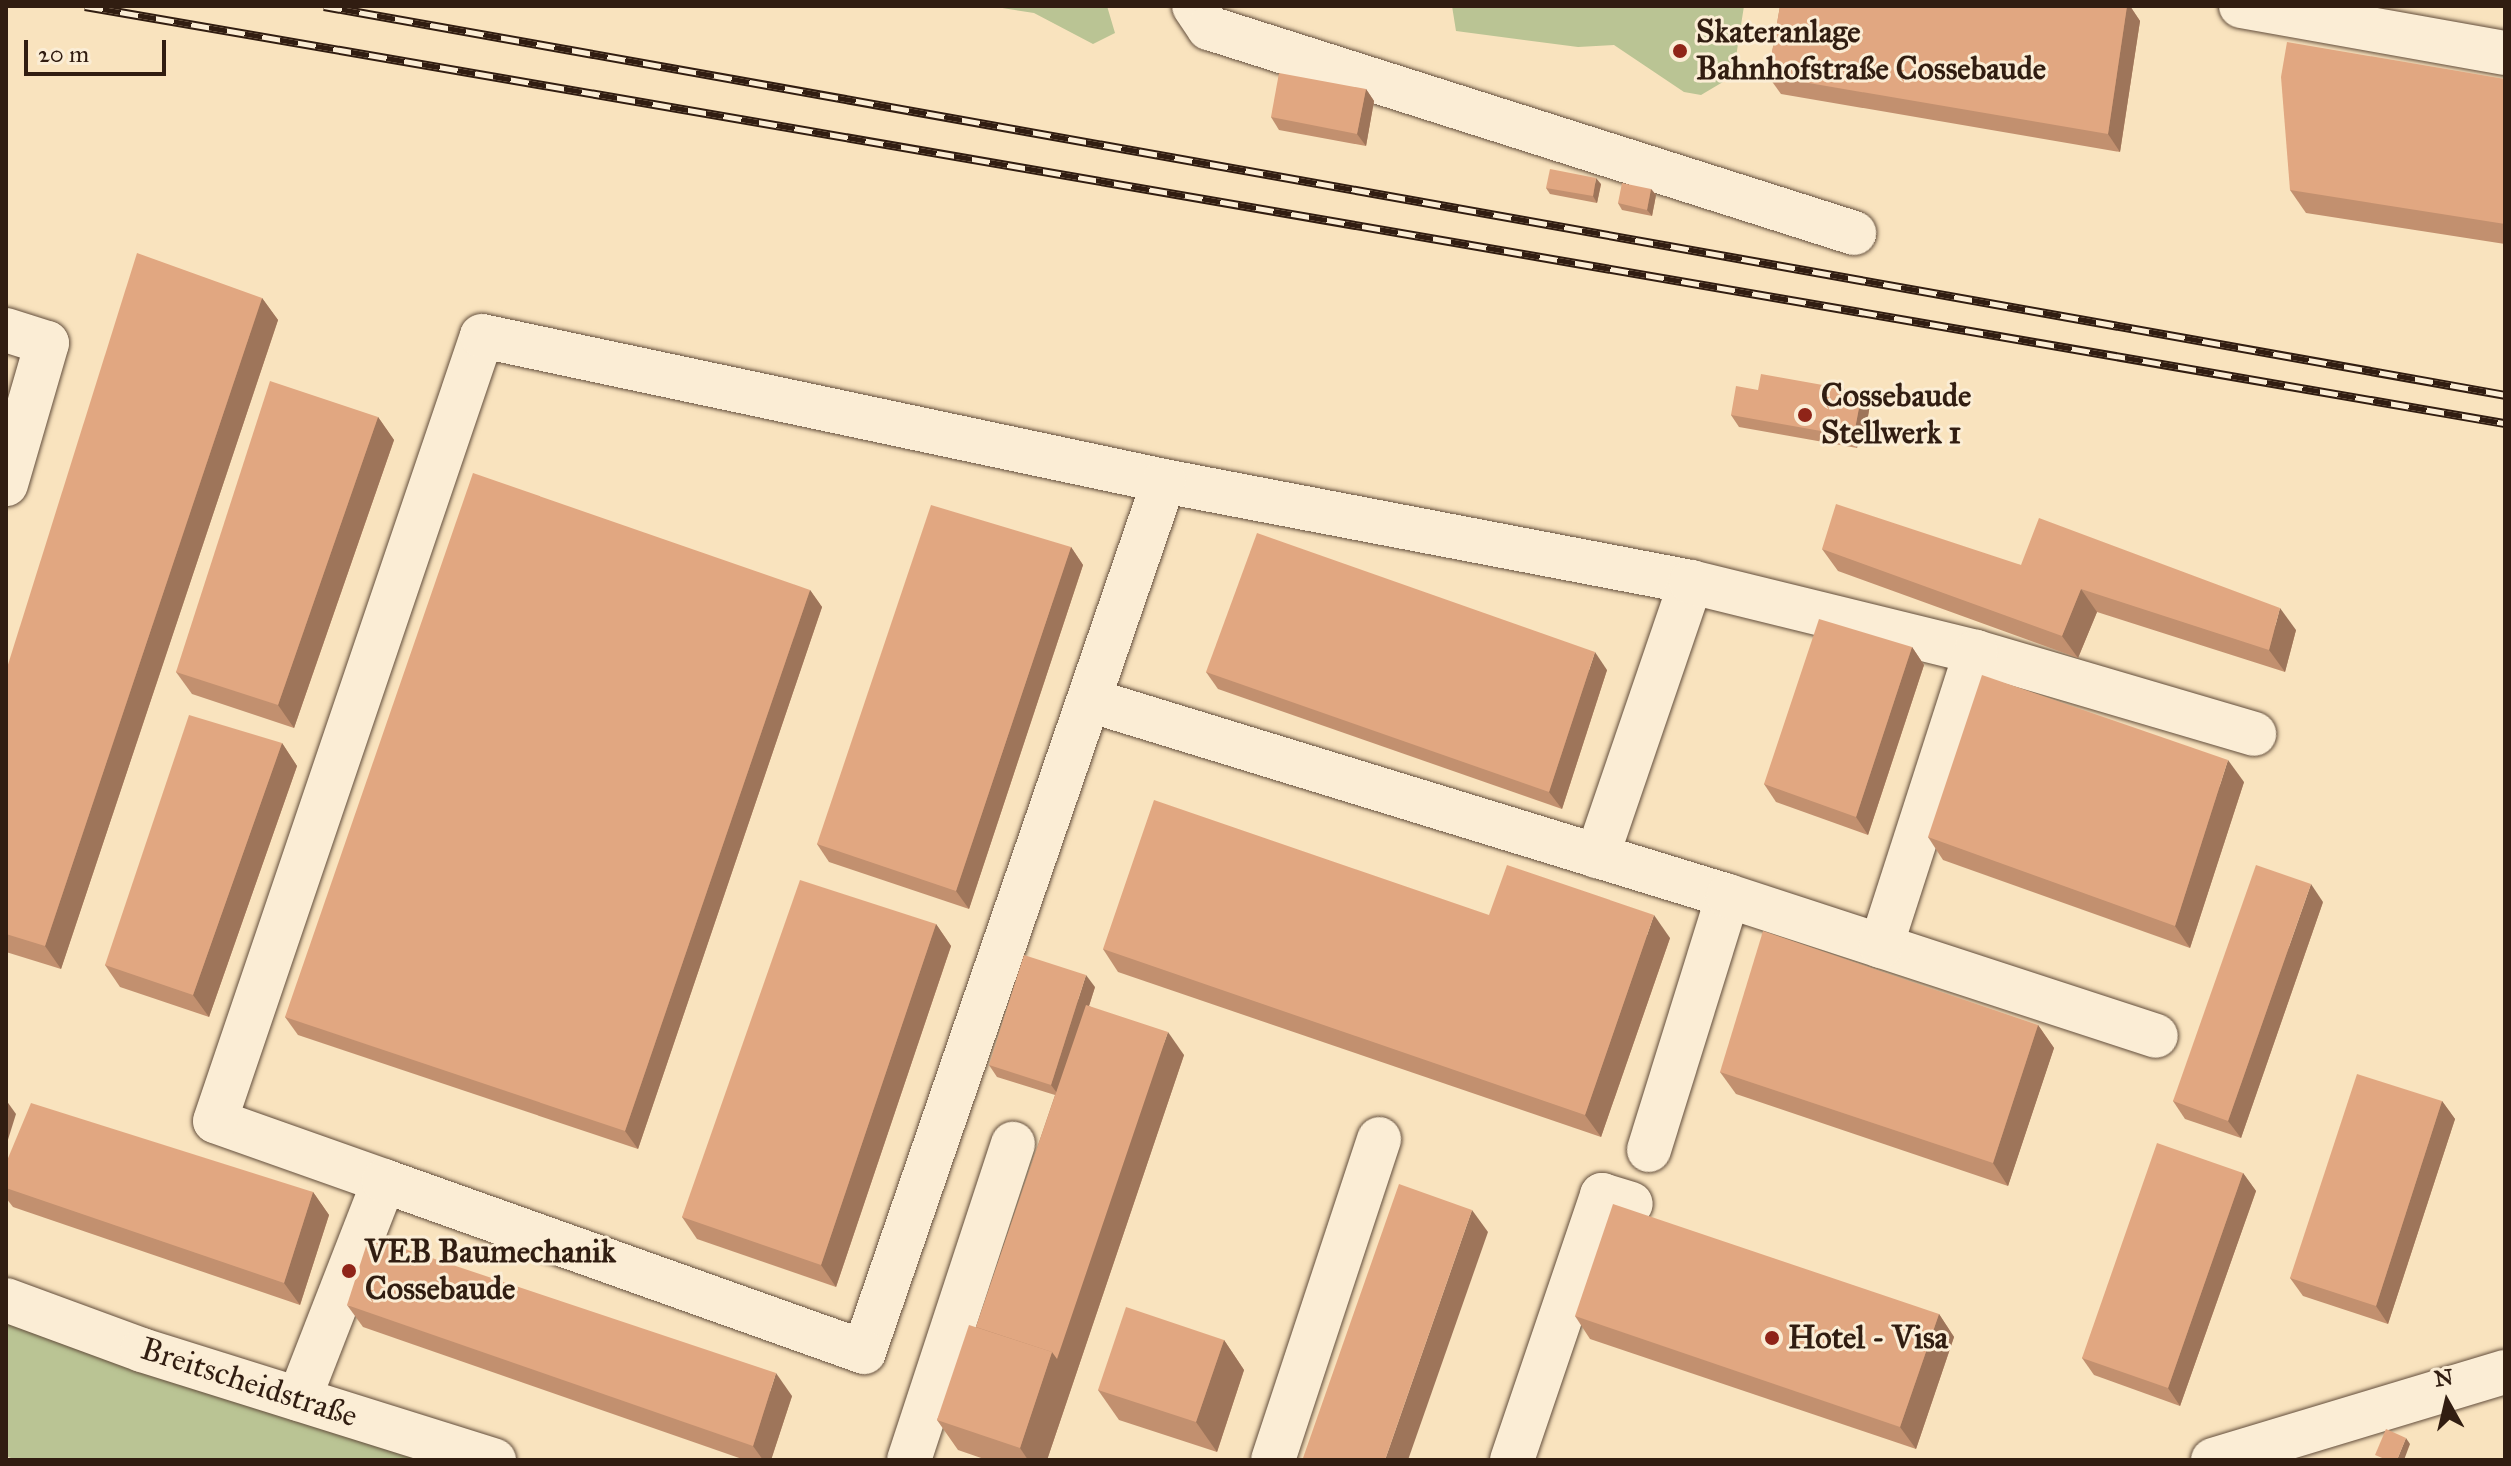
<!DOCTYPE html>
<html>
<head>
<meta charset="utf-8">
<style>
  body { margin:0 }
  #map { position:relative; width:2511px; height:1466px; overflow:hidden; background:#f9e3be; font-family:"IM FELL Great Primer",serif }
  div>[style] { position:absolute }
  .green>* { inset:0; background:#bac494 }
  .roads { filter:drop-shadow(0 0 2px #634e3c) drop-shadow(0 0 2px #634e3c) }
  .minor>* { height:44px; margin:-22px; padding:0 22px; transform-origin:22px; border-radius:22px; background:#fbedd5 }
  .rail>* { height:9px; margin-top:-4.5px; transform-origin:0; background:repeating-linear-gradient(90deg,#fbedd5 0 18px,#311d11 0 36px); box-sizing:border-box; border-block:2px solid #311d11 }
  .wall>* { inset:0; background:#c2906f }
  .shaded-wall>* { inset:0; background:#9e755a }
  .building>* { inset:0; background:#e1a781 }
  .dots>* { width:22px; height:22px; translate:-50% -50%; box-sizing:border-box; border:4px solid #fbedd5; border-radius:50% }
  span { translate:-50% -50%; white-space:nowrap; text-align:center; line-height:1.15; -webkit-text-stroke:6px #fbedd5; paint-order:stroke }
  .poi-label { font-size:32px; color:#311d11; font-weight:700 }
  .left { translate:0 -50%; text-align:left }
  .street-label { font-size:32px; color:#311d11 }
  .frame { position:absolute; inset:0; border:8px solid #311d11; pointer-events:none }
  .north { position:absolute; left:2407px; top:1362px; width:80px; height:80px; -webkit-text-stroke:6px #fbedd5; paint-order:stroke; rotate:352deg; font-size:22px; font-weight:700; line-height:32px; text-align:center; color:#311d11 }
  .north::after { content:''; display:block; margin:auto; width:28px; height:36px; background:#311d11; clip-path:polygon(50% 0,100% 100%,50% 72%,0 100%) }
  .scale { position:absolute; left:24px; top:40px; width:142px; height:36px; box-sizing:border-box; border:4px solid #311d11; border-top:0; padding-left:10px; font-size:24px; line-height:28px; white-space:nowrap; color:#311d11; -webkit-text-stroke:6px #fbedd5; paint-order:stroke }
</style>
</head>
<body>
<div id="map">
  <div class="green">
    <div style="clip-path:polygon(990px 6px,1107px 6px,1115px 33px,1093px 44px,1034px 13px)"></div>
    <div style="clip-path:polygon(1452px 6px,1744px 6px,1733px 76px,1701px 95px,1684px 92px,1614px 45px,1578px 47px,1456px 31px)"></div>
    <div style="clip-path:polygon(6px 1300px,494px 1460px,16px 1460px,6px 1456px)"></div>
  </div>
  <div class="roads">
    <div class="minor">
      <div style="left:1194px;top:6px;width:27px;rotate:56deg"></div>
      <div style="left:1209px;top:28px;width:677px;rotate:17.63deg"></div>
      <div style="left:2241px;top:6px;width:268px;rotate:10.1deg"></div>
      <div style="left:6px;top:330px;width:43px;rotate:17.6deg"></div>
      <div style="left:47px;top:343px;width:147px;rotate:106.2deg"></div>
      <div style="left:1164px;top:481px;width:537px;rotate:10.85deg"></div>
      <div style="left:1691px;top:582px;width:290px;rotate:108.9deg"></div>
      <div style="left:1691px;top:582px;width:293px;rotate:13.8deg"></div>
      <div style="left:1976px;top:652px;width:290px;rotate:16.4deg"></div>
      <div style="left:1089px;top:700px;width:668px;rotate:17.05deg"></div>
      <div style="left:1728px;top:896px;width:266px;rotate:107.3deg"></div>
      <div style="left:1728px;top:896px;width:450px;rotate:18.1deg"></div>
      <div style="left:1881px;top:946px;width:309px;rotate:-72.1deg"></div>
      <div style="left:6px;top:1300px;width:145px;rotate:20.2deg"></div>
      <div style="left:142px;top:1350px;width:369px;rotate:17.4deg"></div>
      <div style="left:299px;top:1399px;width:234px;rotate:-68.7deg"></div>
      <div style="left:384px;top:1181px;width:179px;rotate:-160.5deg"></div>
      <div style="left:215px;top:1121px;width:829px;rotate:-71.22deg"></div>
      <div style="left:482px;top:336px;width:697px;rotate:12deg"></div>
      <div style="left:1164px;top:481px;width:921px;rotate:109.01deg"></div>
      <div style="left:864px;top:1352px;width:510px;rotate:-160.39deg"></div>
      <div style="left:909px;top:1460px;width:333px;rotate:-71.8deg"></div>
      <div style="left:1273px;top:1460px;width:338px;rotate:-71.7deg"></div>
      <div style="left:1512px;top:1460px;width:280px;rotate:-71.2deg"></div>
      <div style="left:1602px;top:1195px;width:30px;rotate:17deg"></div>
      <div style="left:2213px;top:1460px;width:305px;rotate:-16.8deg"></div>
    </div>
  </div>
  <div class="rail">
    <div style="left:85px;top:6px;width:2456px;rotate:9.78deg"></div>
    <div style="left:324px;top:6px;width:2215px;rotate:10.11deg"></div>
  </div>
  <div class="wall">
    <div style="clip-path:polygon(1780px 6px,2130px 6px,2140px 21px,2120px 152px,1781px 94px,1768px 76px)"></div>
    <div style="clip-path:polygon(2505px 79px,2505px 244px,2306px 213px,2290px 190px)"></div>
    <div style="clip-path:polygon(1366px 89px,1374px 101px,1366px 146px,1279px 130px,1271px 117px)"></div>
    <div style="clip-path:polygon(1601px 184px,1597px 203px,1550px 194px,1546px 188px)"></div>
    <div style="clip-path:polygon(1651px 189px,1656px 195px,1652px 216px,1622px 210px,1618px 203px)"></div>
    <div style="clip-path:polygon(262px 298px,278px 320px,61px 969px,6px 952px,6px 671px)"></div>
    <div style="clip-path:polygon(1758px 390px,1862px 392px,1870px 404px,1864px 441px,1859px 440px,1857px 448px,1739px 427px,1731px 415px)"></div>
    <div style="clip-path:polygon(378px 417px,394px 440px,294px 728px,192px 694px,176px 672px)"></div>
    <div style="clip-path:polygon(1071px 547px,1083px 565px,969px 909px,829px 862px,817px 844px)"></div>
    <div style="clip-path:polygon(1822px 549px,2021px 565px,2296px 630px,2285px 672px,2097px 612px,2078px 658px,1838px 571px)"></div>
    <div style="clip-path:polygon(810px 590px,822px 607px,638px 1149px,298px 1035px,285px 1017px)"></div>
    <div style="clip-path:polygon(1912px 647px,1924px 665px,1868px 835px,1776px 802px,1764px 784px)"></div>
    <div style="clip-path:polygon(1607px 670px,1562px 809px,1218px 689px,1206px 672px)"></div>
    <div style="clip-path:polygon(282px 743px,297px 766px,209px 1017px,120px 987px,105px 965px)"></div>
    <div style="clip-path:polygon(2244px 782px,2190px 948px,1943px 860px,1928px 837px)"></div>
    <div style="clip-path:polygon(2323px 902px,2241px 1138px,2185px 1119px,2173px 1101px)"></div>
    <div style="clip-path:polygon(1489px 915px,1670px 938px,1601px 1137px,1118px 972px,1103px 949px)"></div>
    <div style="clip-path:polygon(936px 924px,951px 946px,836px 1287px,697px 1239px,682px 1217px)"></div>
    <div style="clip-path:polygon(1095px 987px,1089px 1006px,1184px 1055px,1047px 1460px,987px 1460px,958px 1450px,937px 1420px,976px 1327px,1055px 1095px,997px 1077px,989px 1065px)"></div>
    <div style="clip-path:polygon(2038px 1025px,2054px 1048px,2008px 1186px,1736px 1094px,1720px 1072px)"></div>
    <div style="clip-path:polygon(2442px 1101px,2455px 1119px,2388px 1324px,2303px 1296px,2290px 1278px)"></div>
    <div style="clip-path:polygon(6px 1163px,313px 1192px,329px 1215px,300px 1305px,13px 1207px,6px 1198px)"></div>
    <div style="clip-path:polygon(2243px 1173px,2256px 1191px,2180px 1406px,2094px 1375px,2082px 1358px)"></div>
    <div style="clip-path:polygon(347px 1305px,792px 1396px,771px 1460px,745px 1460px,363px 1327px)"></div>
    <div style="clip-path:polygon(1939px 1314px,1954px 1337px,1916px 1449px,1590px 1339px,1575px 1316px)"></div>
    <div style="clip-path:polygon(1224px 1340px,1244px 1370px,1217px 1452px,1119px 1420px,1098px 1390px)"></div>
  </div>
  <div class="shaded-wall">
    <div style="clip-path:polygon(2127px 6px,2130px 6px,2140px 21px,2120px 152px,2108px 134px)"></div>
    <div style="clip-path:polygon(1366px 89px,1374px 101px,1366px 146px,1357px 134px)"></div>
    <div style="clip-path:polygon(1596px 178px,1601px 184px,1597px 203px,1593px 196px)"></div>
    <div style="clip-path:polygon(1651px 189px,1656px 195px,1652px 216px,1647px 210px)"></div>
    <div style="clip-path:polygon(262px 298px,278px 320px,61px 969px,45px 946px)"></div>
    <div style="clip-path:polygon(1862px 392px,1870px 404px,1864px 441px,1855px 429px)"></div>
    <div style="clip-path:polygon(378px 417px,394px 440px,294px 728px,278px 705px)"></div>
    <div style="clip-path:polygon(1851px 428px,1859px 440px,1857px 448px,1849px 436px)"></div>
    <div style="clip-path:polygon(1071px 547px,1083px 565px,969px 909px,956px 891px)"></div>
    <div style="clip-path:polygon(2081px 589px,2097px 612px,2078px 658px,2062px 636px)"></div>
    <div style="clip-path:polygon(810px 590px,822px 607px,638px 1149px,625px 1131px)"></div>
    <div style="clip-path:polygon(2280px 608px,2296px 630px,2285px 672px,2269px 650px)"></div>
    <div style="clip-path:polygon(1912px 647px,1924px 665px,1868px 835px,1856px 817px)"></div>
    <div style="clip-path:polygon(1595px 652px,1607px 670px,1562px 809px,1549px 792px)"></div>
    <div style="clip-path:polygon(282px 743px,297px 766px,209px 1017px,193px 995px)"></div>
    <div style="clip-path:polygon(2228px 760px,2244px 782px,2190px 948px,2175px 926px)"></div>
    <div style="clip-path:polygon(2311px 884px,2323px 902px,2241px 1138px,2228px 1121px)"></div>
    <div style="clip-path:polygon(1654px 915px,1670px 938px,1601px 1137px,1585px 1115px)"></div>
    <div style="clip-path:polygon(936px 924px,951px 946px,836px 1287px,821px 1265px)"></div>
    <div style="clip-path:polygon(1086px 975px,1095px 987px,1060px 1097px,1051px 1085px)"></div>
    <div style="clip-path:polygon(2038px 1025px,2054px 1048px,2008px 1186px,1993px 1163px)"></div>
    <div style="clip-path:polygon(1168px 1032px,1184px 1055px,1047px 1460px,1028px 1460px,1020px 1448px,1052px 1352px)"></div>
    <div style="clip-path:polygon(6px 1100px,16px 1114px,6px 1146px)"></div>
    <div style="clip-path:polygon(2442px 1101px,2455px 1119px,2388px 1324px,2376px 1306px)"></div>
    <div style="clip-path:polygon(2243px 1173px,2256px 1191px,2180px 1406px,2168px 1388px)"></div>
    <div style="clip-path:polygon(313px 1192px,329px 1215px,300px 1305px,284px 1283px)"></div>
    <div style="clip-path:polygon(1472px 1210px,1488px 1232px,1408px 1460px,1385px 1460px)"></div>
    <div style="clip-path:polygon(1939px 1314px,1954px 1337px,1916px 1449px,1900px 1427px)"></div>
    <div style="clip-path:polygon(1224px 1340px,1244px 1370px,1217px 1452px,1196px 1422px)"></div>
    <div style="clip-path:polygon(776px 1373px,792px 1396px,771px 1460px,763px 1460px,753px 1446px)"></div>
    <div style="clip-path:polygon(2406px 1438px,2410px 1444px,2404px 1460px,2397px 1460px)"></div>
  </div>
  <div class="building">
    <div style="clip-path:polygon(1780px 6px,2127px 6px,2108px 134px,1768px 76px)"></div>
    <div style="clip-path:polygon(2287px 42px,2505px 79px,2505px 224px,2290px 190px,2281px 77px)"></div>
    <div style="clip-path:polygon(1279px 73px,1366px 89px,1357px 134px,1271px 117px)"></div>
    <div style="clip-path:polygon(1550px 169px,1596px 178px,1593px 196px,1546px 188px)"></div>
    <div style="clip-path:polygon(1622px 183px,1651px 189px,1647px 210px,1618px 203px)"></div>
    <div style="clip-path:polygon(137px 253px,262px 298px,45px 946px,6px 934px,6px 671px)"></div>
    <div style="clip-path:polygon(1761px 374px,1862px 392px,1855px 429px,1851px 428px,1849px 436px,1731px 415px,1736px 386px,1758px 390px)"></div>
    <div style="clip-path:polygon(270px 381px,378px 417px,278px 705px,176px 672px)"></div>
    <div style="clip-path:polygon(473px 473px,810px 590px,625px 1131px,285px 1017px)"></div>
    <div style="clip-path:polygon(1836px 504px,2021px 565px,2039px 518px,2280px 608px,2269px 650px,2081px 589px,2062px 636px,1822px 549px)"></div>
    <div style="clip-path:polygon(931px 505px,1071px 547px,956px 891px,817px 844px)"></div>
    <div style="clip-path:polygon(1257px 533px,1595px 652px,1549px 792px,1206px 672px)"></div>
    <div style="clip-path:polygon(1819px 619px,1912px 647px,1856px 817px,1764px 784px)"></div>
    <div style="clip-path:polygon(1982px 675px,2228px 760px,2175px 926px,1928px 837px)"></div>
    <div style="clip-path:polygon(189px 715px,282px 743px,193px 995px,105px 965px)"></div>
    <div style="clip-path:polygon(1154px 800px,1489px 915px,1507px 865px,1654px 915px,1585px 1115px,1103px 949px)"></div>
    <div style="clip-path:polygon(2256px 865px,2311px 884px,2228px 1121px,2173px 1101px)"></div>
    <div style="clip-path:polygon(800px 880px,936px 924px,821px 1265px,682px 1217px)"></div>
    <div style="clip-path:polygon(1763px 931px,2038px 1025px,1993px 1163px,1720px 1072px)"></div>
    <div style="clip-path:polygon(1024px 955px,1086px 975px,1051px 1085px,989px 1065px)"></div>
    <div style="clip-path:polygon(1086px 1005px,1168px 1032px,1057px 1359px,1052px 1352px,976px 1327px)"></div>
    <div style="clip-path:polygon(2357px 1074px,2442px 1101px,2376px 1306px,2290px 1278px)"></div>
    <div style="clip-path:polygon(31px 1103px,313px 1192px,284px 1283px,6px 1188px,6px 1163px)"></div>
    <div style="clip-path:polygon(2157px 1143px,2243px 1173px,2168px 1388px,2082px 1358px)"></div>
    <div style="clip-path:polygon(1399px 1184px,1472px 1210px,1385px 1460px,1309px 1460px,1303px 1458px)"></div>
    <div style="clip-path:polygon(1613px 1204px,1939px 1314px,1900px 1427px,1575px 1316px)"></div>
    <div style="clip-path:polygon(369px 1237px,776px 1373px,753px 1446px,347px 1305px)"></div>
    <div style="clip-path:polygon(1126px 1307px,1224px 1340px,1196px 1422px,1098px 1390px)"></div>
    <div style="clip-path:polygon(969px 1325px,1052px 1352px,1020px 1448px,937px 1420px)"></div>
    <div style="clip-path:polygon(2386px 1429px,2406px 1438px,2397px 1460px,2387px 1460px,2375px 1455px)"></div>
  </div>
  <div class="dots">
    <div style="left:1680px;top:51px;background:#8f2418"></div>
    <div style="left:1805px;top:415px;background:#8f2418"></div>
    <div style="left:349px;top:1271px;background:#8f2418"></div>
    <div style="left:1772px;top:1338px;background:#8f2418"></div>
  </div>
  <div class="poi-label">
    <span class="left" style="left:1696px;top:51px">Skateranlage<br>Bahnhofstraße Cossebaude</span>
    <span class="left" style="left:1821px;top:415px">Cossebaude<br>Stellwerk 1</span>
    <span class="left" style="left:365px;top:1271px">VEB Baumechanik<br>Cossebaude</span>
    <span class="left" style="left:1788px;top:1338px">Hotel - Visa</span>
  </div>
  <div class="street-label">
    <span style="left:249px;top:1383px;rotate:18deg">Breitscheidstraße</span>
  </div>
  <div class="frame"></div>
  <div class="north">N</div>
  <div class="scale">20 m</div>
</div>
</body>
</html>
